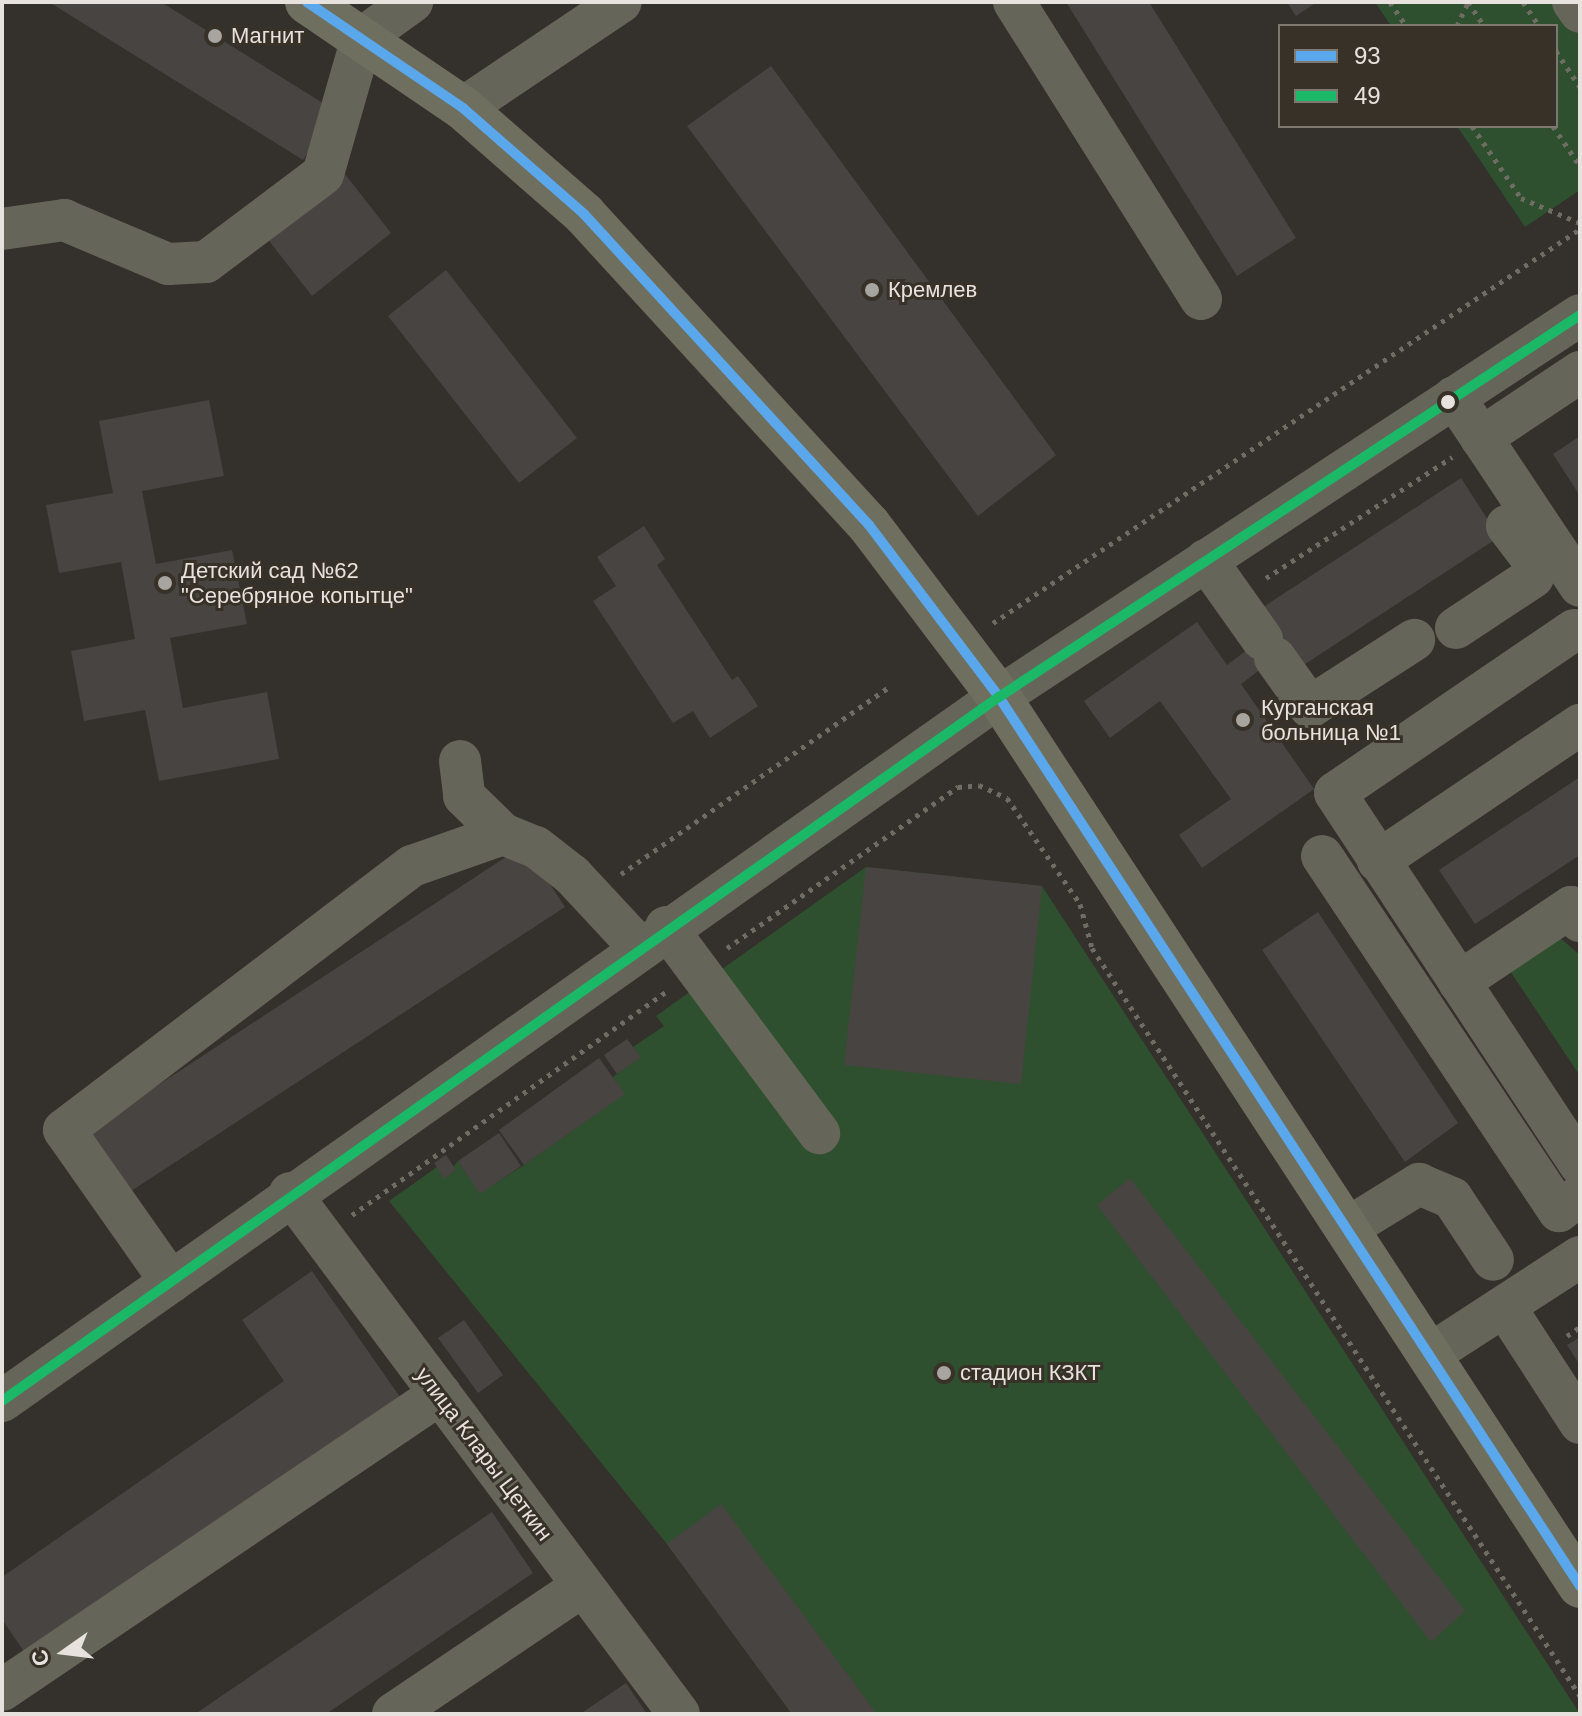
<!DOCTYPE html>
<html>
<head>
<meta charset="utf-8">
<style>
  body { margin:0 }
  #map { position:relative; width:1582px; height:1716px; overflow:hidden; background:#34302c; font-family:Arial,sans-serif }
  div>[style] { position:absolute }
  .green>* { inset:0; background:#2f502e }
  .building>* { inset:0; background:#484441 }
  .path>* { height:5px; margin-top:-2.5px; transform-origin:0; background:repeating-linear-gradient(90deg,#6e6d64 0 4px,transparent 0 10px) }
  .minor>* { height:42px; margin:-21px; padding:0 21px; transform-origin:21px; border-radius:21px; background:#656659 }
  .major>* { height:44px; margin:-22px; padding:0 22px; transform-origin:22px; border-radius:22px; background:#6f6f5f }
  .bus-1>* { height:10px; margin:-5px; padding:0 5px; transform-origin:5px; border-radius:5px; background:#5aa8eb }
  .bus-2>* { height:10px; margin:-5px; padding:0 5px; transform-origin:5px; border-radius:5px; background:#1ab867 }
  .dots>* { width:22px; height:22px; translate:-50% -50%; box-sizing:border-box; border:4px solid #383128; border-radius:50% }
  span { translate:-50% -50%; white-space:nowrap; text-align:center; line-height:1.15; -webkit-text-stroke:6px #383128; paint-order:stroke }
  .poi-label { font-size:22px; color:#e7e2dd }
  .left { translate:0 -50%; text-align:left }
  .street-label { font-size:22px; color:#e7e2dd }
  .frame { position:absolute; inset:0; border:4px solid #e7e2dd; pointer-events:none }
  .legend { position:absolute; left:1278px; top:24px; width:280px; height:104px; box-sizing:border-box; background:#383128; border:2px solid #7e7870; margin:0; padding:10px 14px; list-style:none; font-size:24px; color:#e7e2dd }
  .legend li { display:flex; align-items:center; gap:16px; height:40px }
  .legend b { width:40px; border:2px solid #7e7870 }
  .north { position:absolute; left:24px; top:1612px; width:80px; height:80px; -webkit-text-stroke:6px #383128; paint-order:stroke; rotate:256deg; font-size:22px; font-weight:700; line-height:32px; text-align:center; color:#e7e2dd }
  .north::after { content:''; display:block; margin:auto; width:28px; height:36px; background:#e7e2dd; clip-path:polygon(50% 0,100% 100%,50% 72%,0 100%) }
</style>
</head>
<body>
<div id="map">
  <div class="green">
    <div style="clip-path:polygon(1375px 2px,1580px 2px,1580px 190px,1525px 227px,1457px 126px,1556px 126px,1556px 26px,1391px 26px)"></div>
    <div style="clip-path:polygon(866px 867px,1042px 886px,1580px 1714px,792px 1714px,667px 1544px,389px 1201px,437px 1167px,445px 1178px,458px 1161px,480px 1193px,524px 1165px,624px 1094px,613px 1077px,640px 1057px,633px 1047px,664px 1026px,656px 1016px)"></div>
    <div style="clip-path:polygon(1560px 938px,1580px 955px,1580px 1076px,1506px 965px)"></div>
  </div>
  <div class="building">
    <div style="clip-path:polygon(49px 2px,161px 2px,334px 110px,303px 160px)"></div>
    <div style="clip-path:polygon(1066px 2px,1149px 2px,1296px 238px,1237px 276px)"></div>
    <div style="clip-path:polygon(1287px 2px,1317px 2px,1296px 16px)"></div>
    <div style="clip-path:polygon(771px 66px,1056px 455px,978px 516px,687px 126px)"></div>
    <div style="clip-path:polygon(345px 174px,391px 233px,312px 296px,266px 237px)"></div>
    <div style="clip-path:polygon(446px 270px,577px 438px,519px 483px,388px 316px)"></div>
    <div style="clip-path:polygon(209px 400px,224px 476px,142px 491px,156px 564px,232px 550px,247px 624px,170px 638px,183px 708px,267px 692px,279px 759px,159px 781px,145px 710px,84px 721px,71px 651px,135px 639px,121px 562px,59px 573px,46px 505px,113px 493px,99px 421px)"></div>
    <div style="clip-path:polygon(1580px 436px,1580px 496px,1553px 454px)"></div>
    <div style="clip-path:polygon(1461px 478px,1499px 537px,1293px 672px,1281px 654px,1241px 684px,1314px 789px,1202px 868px,1179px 835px,1231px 799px,1160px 701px,1110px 738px,1084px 701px,1197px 622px,1227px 665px,1268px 634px,1254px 613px)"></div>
    <div style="clip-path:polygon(644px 526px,665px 559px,657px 565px,732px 680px,738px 676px,758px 706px,710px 738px,693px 711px,673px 723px,593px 601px,616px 586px,597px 557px)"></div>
    <div style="clip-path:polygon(1580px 777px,1580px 855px,1475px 924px,1439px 870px)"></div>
    <div style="clip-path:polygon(524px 845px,565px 907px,119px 1199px,79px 1137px)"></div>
    <div style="clip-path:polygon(866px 867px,1042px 886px,1021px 1084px,844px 1065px)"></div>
    <div style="clip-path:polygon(1318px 912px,1458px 1123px,1405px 1162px,1262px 950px)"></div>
    <div style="clip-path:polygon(627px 1039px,641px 1057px,617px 1074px,604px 1055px)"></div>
    <div style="clip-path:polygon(599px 1058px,625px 1094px,524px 1165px,499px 1130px)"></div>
    <div style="clip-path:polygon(499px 1133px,521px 1166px,480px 1194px,458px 1161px)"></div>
    <div style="clip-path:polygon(446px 1155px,456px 1170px,444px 1179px,434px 1163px)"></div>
    <div style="clip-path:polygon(1130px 1178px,1465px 1611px,1431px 1642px,1097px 1205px)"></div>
    <div style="clip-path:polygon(312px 1271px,400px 1397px,27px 1656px,2px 1619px,2px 1577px,284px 1381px,242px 1320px)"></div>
    <div style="clip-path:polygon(464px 1320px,503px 1375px,478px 1393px,438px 1338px)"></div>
    <div style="clip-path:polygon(1580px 1337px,1580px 1365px,1567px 1345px)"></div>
    <div style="clip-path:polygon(721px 1504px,877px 1714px,792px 1714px,667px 1544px)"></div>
    <div style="clip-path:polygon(492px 1512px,533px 1573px,326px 1714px,195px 1714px)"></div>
    <div style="clip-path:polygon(626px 1683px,647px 1714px,580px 1714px)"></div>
  </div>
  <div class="path">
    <div style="left:1390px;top:2px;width:29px;rotate:56deg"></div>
    <div style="left:1468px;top:2px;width:29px;rotate:56deg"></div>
    <div style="left:1523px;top:2px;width:29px;rotate:56deg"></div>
    <div style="left:1457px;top:26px;width:26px;rotate:-65deg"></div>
    <div style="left:1556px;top:51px;width:43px;rotate:56.3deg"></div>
    <div style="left:1472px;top:126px;width:87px;rotate:55.8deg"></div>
    <div style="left:1521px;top:198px;width:64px;rotate:23deg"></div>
    <div style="left:1553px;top:126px;width:48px;rotate:56deg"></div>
    <div style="left:1266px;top:578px;width:222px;rotate:-33deg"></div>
    <div style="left:993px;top:623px;width:707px;rotate:-33.87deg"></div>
    <div style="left:621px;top:874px;width:327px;rotate:-34.9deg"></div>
    <div style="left:727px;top:948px;width:282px;rotate:-34.9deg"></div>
    <div style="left:958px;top:787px;width:21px;rotate:-5deg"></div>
    <div style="left:979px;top:785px;width:31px;rotate:25deg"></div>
    <div style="left:1007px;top:798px;width:129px;rotate:55.4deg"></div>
    <div style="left:1080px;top:904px;width:46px;rotate:74.7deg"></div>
    <div style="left:1092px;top:948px;width:893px;rotate:56.88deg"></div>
    <div style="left:352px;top:1215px;width:387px;rotate:-35.4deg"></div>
    <div style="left:1567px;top:1336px;width:16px;rotate:-35deg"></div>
  </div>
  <div class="minor">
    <div style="left:1014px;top:2px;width:351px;rotate:57.8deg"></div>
    <div style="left:1573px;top:2px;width:12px;rotate:55deg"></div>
    <div style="left:463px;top:108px;width:190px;rotate:-33.9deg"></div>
    <div style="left:2px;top:229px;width:63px;rotate:-8.3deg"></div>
    <div style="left:64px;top:220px;width:113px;rotate:22.9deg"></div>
    <div style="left:168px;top:264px;width:38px;rotate:-3deg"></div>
    <div style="left:206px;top:262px;width:146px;rotate:-36.9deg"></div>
    <div style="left:323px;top:174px;width:141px;rotate:-74deg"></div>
    <div style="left:362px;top:38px;width:62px;rotate:-35.8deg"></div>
    <div style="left:1454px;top:397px;width:227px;rotate:56.3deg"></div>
    <div style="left:1481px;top:438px;width:119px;rotate:-33.7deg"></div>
    <div style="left:1206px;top:560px;width:97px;rotate:54.7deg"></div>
    <div style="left:1456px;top:628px;width:92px;rotate:-33.5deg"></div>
    <div style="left:1533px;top:577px;width:17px;rotate:-90deg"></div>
    <div style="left:1533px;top:560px;width:43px;rotate:-127.4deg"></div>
    <div style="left:1574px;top:630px;width:289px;rotate:145.7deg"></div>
    <div style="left:1335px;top:793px;width:445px;rotate:56.6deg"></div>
    <div style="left:1275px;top:658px;width:60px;rotate:54.5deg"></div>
    <div style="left:1310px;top:707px;width:124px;rotate:-32.8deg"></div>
    <div style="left:460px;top:761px;width:35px;rotate:83deg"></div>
    <div style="left:464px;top:796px;width:54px;rotate:44.3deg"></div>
    <div style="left:1322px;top:856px;width:427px;rotate:56.3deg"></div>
    <div style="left:1559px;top:1211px;width:26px;rotate:-36deg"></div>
    <div style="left:1378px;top:861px;width:244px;rotate:-34deg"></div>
    <div style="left:666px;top:927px;width:257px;rotate:53.4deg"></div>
    <div style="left:1459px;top:982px;width:135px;rotate:-33.8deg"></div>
    <div style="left:1571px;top:907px;width:17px;rotate:57deg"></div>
    <div style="left:290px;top:1193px;width:650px;rotate:53.25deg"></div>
    <div style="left:1346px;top:1229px;width:86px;rotate:-31.7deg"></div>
    <div style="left:1419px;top:1184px;width:36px;rotate:23deg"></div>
    <div style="left:1452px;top:1198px;width:74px;rotate:56.5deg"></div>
    <div style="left:171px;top:1282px;width:186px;rotate:-125.1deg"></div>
    <div style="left:64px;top:1130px;width:437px;rotate:-37.2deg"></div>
    <div style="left:412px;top:866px;width:96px;rotate:-19.4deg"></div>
    <div style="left:503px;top:834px;width:35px;rotate:22deg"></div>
    <div style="left:536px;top:847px;width:46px;rotate:37.9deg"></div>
    <div style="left:572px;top:875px;width:97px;rotate:47.1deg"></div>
    <div style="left:1505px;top:1307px;width:138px;rotate:57.1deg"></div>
    <div style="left:1429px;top:1355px;width:180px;rotate:-33deg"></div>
    <div style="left:2px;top:1401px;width:1221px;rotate:-35.23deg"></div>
    <div style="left:999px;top:697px;width:695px;rotate:-33.32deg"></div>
    <div style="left:2px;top:1690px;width:529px;rotate:-34.05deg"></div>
    <div style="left:393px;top:1714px;width:229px;rotate:-34deg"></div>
  </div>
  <div class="major">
    <div style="left:307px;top:2px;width:189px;rotate:34.2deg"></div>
    <div style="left:463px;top:108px;width:161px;rotate:41.2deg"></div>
    <div style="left:584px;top:214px;width:422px;rotate:47.5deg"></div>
    <div style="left:869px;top:525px;width:216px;rotate:52.9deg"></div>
    <div style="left:999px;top:697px;width:1062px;rotate:56.83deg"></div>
  </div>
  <div class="bus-1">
    <div style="left:307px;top:2px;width:189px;rotate:34.2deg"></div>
    <div style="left:463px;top:108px;width:161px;rotate:41.2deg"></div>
    <div style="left:584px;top:214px;width:422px;rotate:47.5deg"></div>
    <div style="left:869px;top:525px;width:216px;rotate:52.9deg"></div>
    <div style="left:999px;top:697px;width:1062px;rotate:56.83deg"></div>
  </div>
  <div class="bus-2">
    <div style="left:2px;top:1401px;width:1221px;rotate:-35.23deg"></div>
    <div style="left:999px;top:697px;width:695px;rotate:-33.32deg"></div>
  </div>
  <div class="dots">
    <div style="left:215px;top:36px;background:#a8a49f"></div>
    <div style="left:872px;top:290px;background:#a8a49f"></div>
    <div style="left:1448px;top:402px;background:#e7e2dd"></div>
    <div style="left:165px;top:583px;background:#a8a49f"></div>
    <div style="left:1243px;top:720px;background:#a8a49f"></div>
    <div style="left:944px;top:1373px;background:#a8a49f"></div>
  </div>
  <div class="poi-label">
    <span class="left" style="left:231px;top:36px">Магнит</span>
    <span class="left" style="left:888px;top:290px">Кремлев</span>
    <span class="left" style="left:181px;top:583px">Детский сад №62<br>"Серебряное копытце"</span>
    <span class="left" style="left:1261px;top:720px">Курганская<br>больница №1</span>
    <span class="left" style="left:960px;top:1373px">стадион КЗКТ</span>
  </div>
  <div class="street-label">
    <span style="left:484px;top:1454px;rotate:53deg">улица Клары Цеткин</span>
  </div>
  <div class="frame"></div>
  <ul class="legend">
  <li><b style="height:10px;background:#5aa8eb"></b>93</li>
  <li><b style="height:10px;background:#1ab867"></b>49</li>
  </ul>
  <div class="north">С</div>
</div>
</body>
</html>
